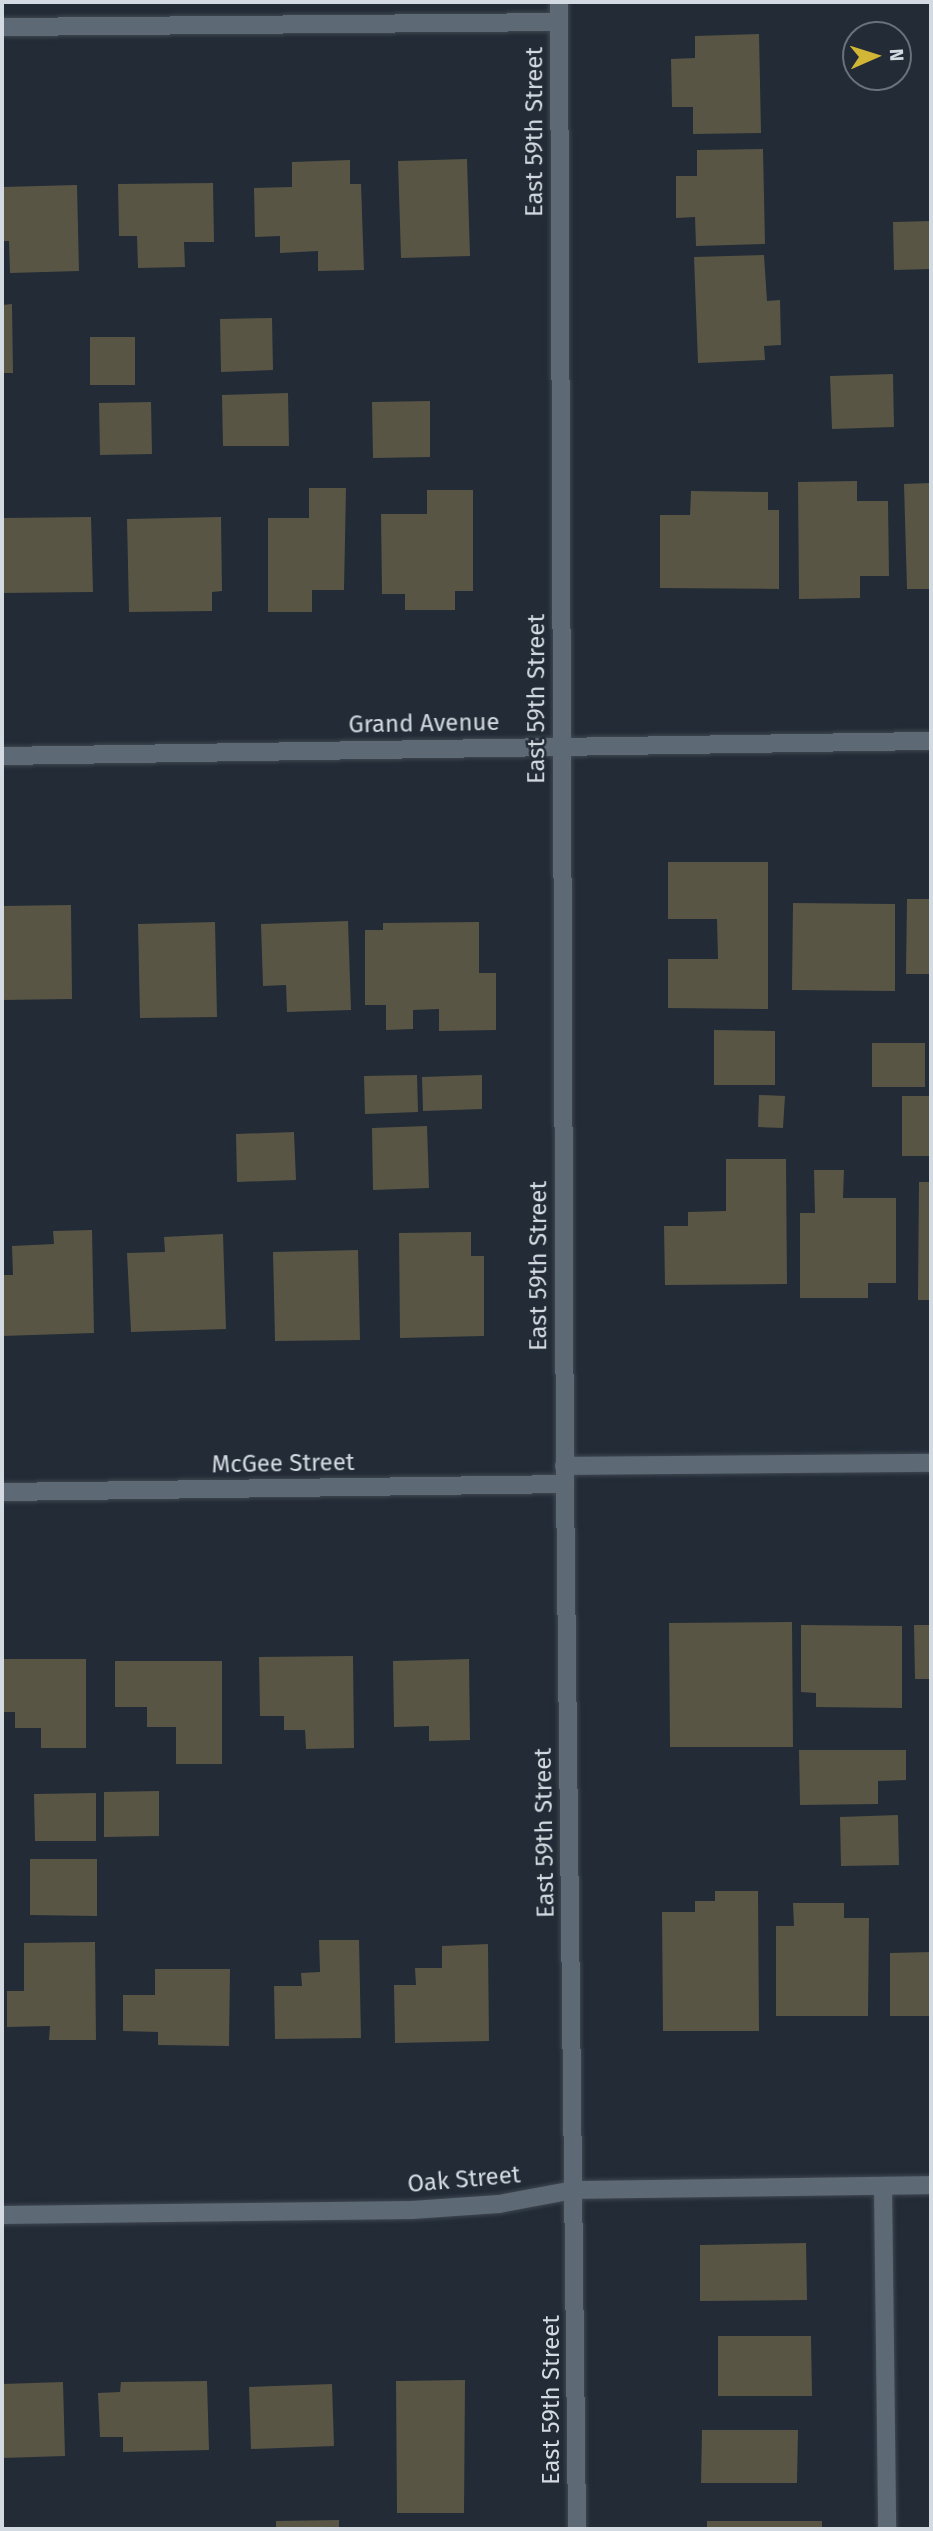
<!DOCTYPE html>
<html>
<head>
<meta charset="utf-8">
<style>
  body { margin:0 }
  #map { position:relative; width:933px; height:2531px; overflow:hidden; background:#222b36; font-family:"Fira Sans",sans-serif }
  div>[style] { position:absolute }
  .building>* { inset:0; background:#585545 }
  .roads { filter:drop-shadow(0 0 2px #3f4751) drop-shadow(0 0 2px #3f4751) }
  .minor>* { height:18px; margin:-9px; padding:0 9px; transform-origin:9px; border-radius:9px; background:#5e6976 }
  span { translate:-50% -50%; white-space:nowrap; text-align:center; line-height:1.15; -webkit-text-stroke:5px #222b36; paint-order:stroke }
  .street-label { font-size:24px; color:#d4dae1 }
  .frame { position:absolute; inset:0; border:4px solid #d4dae1; pointer-events:none }
  .north { position:absolute; left:842px; top:21px; width:70px; height:70px; box-sizing:border-box; background:#222b36; border:2px solid #69717a; border-radius:50%; rotate:87deg; font-size:19px; font-weight:700; line-height:28px; text-align:center; color:#d4dae1 }
  .north::after { content:''; display:block; margin:auto; width:24px; height:32px; background:#d2b736; clip-path:polygon(50% 0,100% 100%,50% 72%,0 100%) }
</style>
</head>
<body>
<div id="map">
  <div class="building">
    <div style="clip-path:polygon(759px 34px,761px 133px,693px 134px,693px 107px,672px 107px,671px 59px,695px 58px,695px 36px)"></div>
    <div style="clip-path:polygon(763px 149px,765px 244px,696px 246px,695px 217px,676px 218px,676px 176px,697px 176px,697px 150px)"></div>
    <div style="clip-path:polygon(467px 159px,470px 256px,401px 258px,398px 161px)"></div>
    <div style="clip-path:polygon(350px 160px,350px 184px,361px 184px,364px 270px,318px 271px,318px 251px,280px 253px,280px 236px,255px 237px,254px 188px,292px 187px,292px 162px)"></div>
    <div style="clip-path:polygon(213px 183px,214px 242px,184px 242px,185px 267px,138px 268px,137px 236px,119px 236px,118px 184px)"></div>
    <div style="clip-path:polygon(77px 185px,79px 271px,10px 273px,9px 241px,2px 241px,2px 187px)"></div>
    <div style="clip-path:polygon(931px 221px,931px 269px,894px 270px,893px 222px)"></div>
    <div style="clip-path:polygon(764px 255px,767px 301px,780px 300px,781px 345px,764px 346px,765px 360px,698px 363px,694px 257px)"></div>
    <div style="clip-path:polygon(12px 304px,13px 373px,2px 373px,2px 305px)"></div>
    <div style="clip-path:polygon(272px 318px,273px 370px,221px 372px,220px 319px)"></div>
    <div style="clip-path:polygon(90px 337px,135px 337px,135px 385px,90px 385px)"></div>
    <div style="clip-path:polygon(893px 374px,894px 427px,832px 429px,830px 376px)"></div>
    <div style="clip-path:polygon(288px 393px,289px 446px,223px 446px,222px 395px)"></div>
    <div style="clip-path:polygon(430px 401px,430px 457px,373px 458px,372px 402px)"></div>
    <div style="clip-path:polygon(151px 402px,152px 454px,100px 455px,99px 403px)"></div>
    <div style="clip-path:polygon(857px 481px,857px 501px,888px 501px,889px 576px,860px 576px,860px 598px,799px 599px,798px 482px)"></div>
    <div style="clip-path:polygon(931px 483px,931px 589px,907px 589px,904px 484px)"></div>
    <div style="clip-path:polygon(309px 488px,346px 488px,344px 590px,312px 590px,312px 612px,268px 612px,268px 518px,309px 518px)"></div>
    <div style="clip-path:polygon(427px 490px,473px 490px,473px 591px,455px 591px,455px 610px,405px 610px,405px 594px,382px 594px,381px 514px,427px 514px)"></div>
    <div style="clip-path:polygon(691px 491px,768px 492px,768px 510px,779px 510px,779px 589px,660px 588px,660px 515px,690px 515px)"></div>
    <div style="clip-path:polygon(91px 517px,93px 592px,2px 593px,2px 518px)"></div>
    <div style="clip-path:polygon(221px 517px,222px 591px,212px 592px,212px 611px,129px 612px,127px 519px)"></div>
    <div style="clip-path:polygon(668px 862px,768px 862px,768px 1009px,668px 1008px,668px 959px,718px 959px,717px 919px,668px 919px)"></div>
    <div style="clip-path:polygon(907px 899px,931px 899px,931px 974px,906px 974px)"></div>
    <div style="clip-path:polygon(793px 903px,895px 904px,895px 991px,792px 990px)"></div>
    <div style="clip-path:polygon(71px 905px,72px 999px,2px 1000px,2px 906px)"></div>
    <div style="clip-path:polygon(348px 921px,351px 1010px,287px 1012px,286px 985px,263px 986px,261px 924px)"></div>
    <div style="clip-path:polygon(215px 922px,217px 1017px,140px 1018px,138px 924px)"></div>
    <div style="clip-path:polygon(479px 922px,479px 973px,496px 973px,496px 1030px,439px 1031px,439px 1009px,413px 1010px,413px 1029px,386px 1030px,386px 1005px,365px 1005px,365px 930px,383px 930px,383px 923px)"></div>
    <div style="clip-path:polygon(714px 1030px,775px 1031px,775px 1085px,714px 1085px)"></div>
    <div style="clip-path:polygon(872px 1043px,925px 1043px,925px 1087px,872px 1087px)"></div>
    <div style="clip-path:polygon(417px 1075px,418px 1112px,365px 1114px,364px 1076px)"></div>
    <div style="clip-path:polygon(482px 1075px,482px 1109px,423px 1111px,422px 1077px)"></div>
    <div style="clip-path:polygon(759px 1095px,785px 1096px,783px 1128px,758px 1127px)"></div>
    <div style="clip-path:polygon(902px 1096px,931px 1096px,931px 1156px,902px 1156px)"></div>
    <div style="clip-path:polygon(427px 1126px,429px 1188px,373px 1190px,372px 1128px)"></div>
    <div style="clip-path:polygon(294px 1132px,296px 1180px,237px 1182px,236px 1134px)"></div>
    <div style="clip-path:polygon(726px 1159px,786px 1159px,787px 1284px,665px 1285px,664px 1226px,688px 1226px,688px 1212px,726px 1211px)"></div>
    <div style="clip-path:polygon(814px 1170px,844px 1170px,843px 1198px,896px 1198px,896px 1283px,868px 1283px,868px 1298px,800px 1298px,800px 1213px,815px 1213px)"></div>
    <div style="clip-path:polygon(919px 1182px,931px 1182px,931px 1300px,918px 1300px)"></div>
    <div style="clip-path:polygon(92px 1230px,94px 1333px,2px 1336px,2px 1275px,13px 1275px,12px 1246px,54px 1244px,53px 1231px)"></div>
    <div style="clip-path:polygon(471px 1232px,471px 1256px,484px 1256px,484px 1336px,400px 1338px,399px 1233px)"></div>
    <div style="clip-path:polygon(223px 1234px,226px 1329px,131px 1332px,127px 1253px,165px 1252px,164px 1237px)"></div>
    <div style="clip-path:polygon(358px 1250px,360px 1340px,275px 1341px,273px 1252px)"></div>
    <div style="clip-path:polygon(792px 1622px,793px 1747px,670px 1747px,669px 1623px)"></div>
    <div style="clip-path:polygon(801px 1625px,902px 1626px,902px 1708px,816px 1707px,816px 1693px,801px 1692px)"></div>
    <div style="clip-path:polygon(914px 1625px,931px 1625px,931px 1679px,915px 1679px)"></div>
    <div style="clip-path:polygon(353px 1656px,354px 1748px,306px 1749px,305px 1730px,284px 1730px,284px 1716px,260px 1716px,259px 1657px)"></div>
    <div style="clip-path:polygon(2px 1659px,86px 1659px,86px 1748px,41px 1748px,41px 1728px,15px 1728px,15px 1712px,2px 1712px)"></div>
    <div style="clip-path:polygon(469px 1659px,470px 1740px,429px 1741px,429px 1726px,394px 1727px,393px 1661px)"></div>
    <div style="clip-path:polygon(115px 1661px,222px 1661px,222px 1764px,176px 1764px,176px 1727px,147px 1727px,147px 1707px,115px 1707px)"></div>
    <div style="clip-path:polygon(799px 1750px,906px 1750px,906px 1780px,878px 1781px,878px 1804px,800px 1805px)"></div>
    <div style="clip-path:polygon(159px 1791px,159px 1836px,104px 1837px,104px 1792px)"></div>
    <div style="clip-path:polygon(96px 1793px,96px 1841px,35px 1841px,34px 1794px)"></div>
    <div style="clip-path:polygon(898px 1815px,899px 1865px,841px 1866px,840px 1817px)"></div>
    <div style="clip-path:polygon(30px 1859px,97px 1859px,97px 1916px,30px 1915px)"></div>
    <div style="clip-path:polygon(715px 1891px,758px 1891px,759px 2031px,663px 2031px,662px 1912px,695px 1912px,695px 1901px,715px 1901px)"></div>
    <div style="clip-path:polygon(793px 1903px,844px 1903px,844px 1918px,869px 1918px,868px 2016px,776px 2016px,776px 1926px,794px 1926px)"></div>
    <div style="clip-path:polygon(319px 1940px,359px 1940px,361px 2038px,275px 2039px,274px 1986px,302px 1986px,301px 1973px,320px 1972px)"></div>
    <div style="clip-path:polygon(95px 1942px,96px 2040px,49px 2040px,50px 2026px,7px 2027px,7px 1991px,24px 1991px,24px 1943px)"></div>
    <div style="clip-path:polygon(488px 1944px,489px 2041px,395px 2043px,394px 1985px,416px 1985px,415px 1968px,442px 1968px,442px 1946px)"></div>
    <div style="clip-path:polygon(931px 1952px,931px 2016px,890px 2016px,890px 1953px)"></div>
    <div style="clip-path:polygon(155px 1969px,230px 1969px,229px 2046px,158px 2045px,158px 2032px,123px 2031px,123px 1995px,155px 1995px)"></div>
    <div style="clip-path:polygon(806px 2243px,807px 2300px,700px 2301px,700px 2245px)"></div>
    <div style="clip-path:polygon(718px 2336px,811px 2336px,812px 2396px,718px 2396px)"></div>
    <div style="clip-path:polygon(465px 2380px,464px 2513px,397px 2513px,396px 2381px)"></div>
    <div style="clip-path:polygon(207px 2381px,209px 2450px,123px 2452px,123px 2437px,100px 2437px,98px 2393px,120px 2392px,121px 2382px)"></div>
    <div style="clip-path:polygon(63px 2382px,65px 2456px,2px 2458px,2px 2384px)"></div>
    <div style="clip-path:polygon(332px 2384px,334px 2446px,251px 2449px,249px 2387px)"></div>
    <div style="clip-path:polygon(702px 2430px,798px 2430px,797px 2483px,701px 2483px)"></div>
    <div style="clip-path:polygon(339px 2520px,339px 2529px,276px 2529px,276px 2521px)"></div>
    <div style="clip-path:polygon(707px 2521px,822px 2521px,822px 2529px,707px 2529px)"></div>
  </div>
  <div class="roads">
    <div class="minor">
      <div style="left:559px;top:2px;width:1482px;rotate:89.77deg"></div>
      <div style="left:565px;top:1484px;width:1045px;rotate:89.34deg"></div>
      <div style="left:2px;top:27px;width:557px;rotate:-0.51deg"></div>
      <div style="left:2px;top:756px;width:929px;rotate:-0.93deg"></div>
      <div style="left:564px;top:1466px;width:367px;rotate:-0.5deg"></div>
      <div style="left:2px;top:1492px;width:563px;rotate:-0.81deg"></div>
      <div style="left:883px;top:2186px;width:343px;rotate:89.3deg"></div>
      <div style="left:2px;top:2215px;width:410px;rotate:-0.7deg"></div>
      <div style="left:412px;top:2210px;width:87px;rotate:-3.9deg"></div>
      <div style="left:499px;top:2204px;width:76px;rotate:-10.6deg"></div>
      <div style="left:574px;top:2190px;width:357px;rotate:-0.8deg"></div>
    </div>
  </div>
  <div class="street-label">
    <span style="left:535px;top:132px;rotate:-90deg">East 59th Street</span>
    <span style="left:537px;top:699px;rotate:-90deg">East 59th Street</span>
    <span style="left:424px;top:724px;rotate:-1deg">Grand Avenue</span>
    <span style="left:539px;top:1266px;rotate:-90deg">East 59th Street</span>
    <span style="left:283px;top:1464px;rotate:-1deg">McGee Street</span>
    <span style="left:545px;top:1833px;rotate:-91deg">East 59th Street</span>
    <span style="left:464px;top:2180px;rotate:-5deg">Oak Street</span>
    <span style="left:552px;top:2400px;rotate:-90deg">East 59th Street</span>
  </div>
  <div class="frame"></div>
  <div class="north">N</div>
</div>
</body>
</html>
